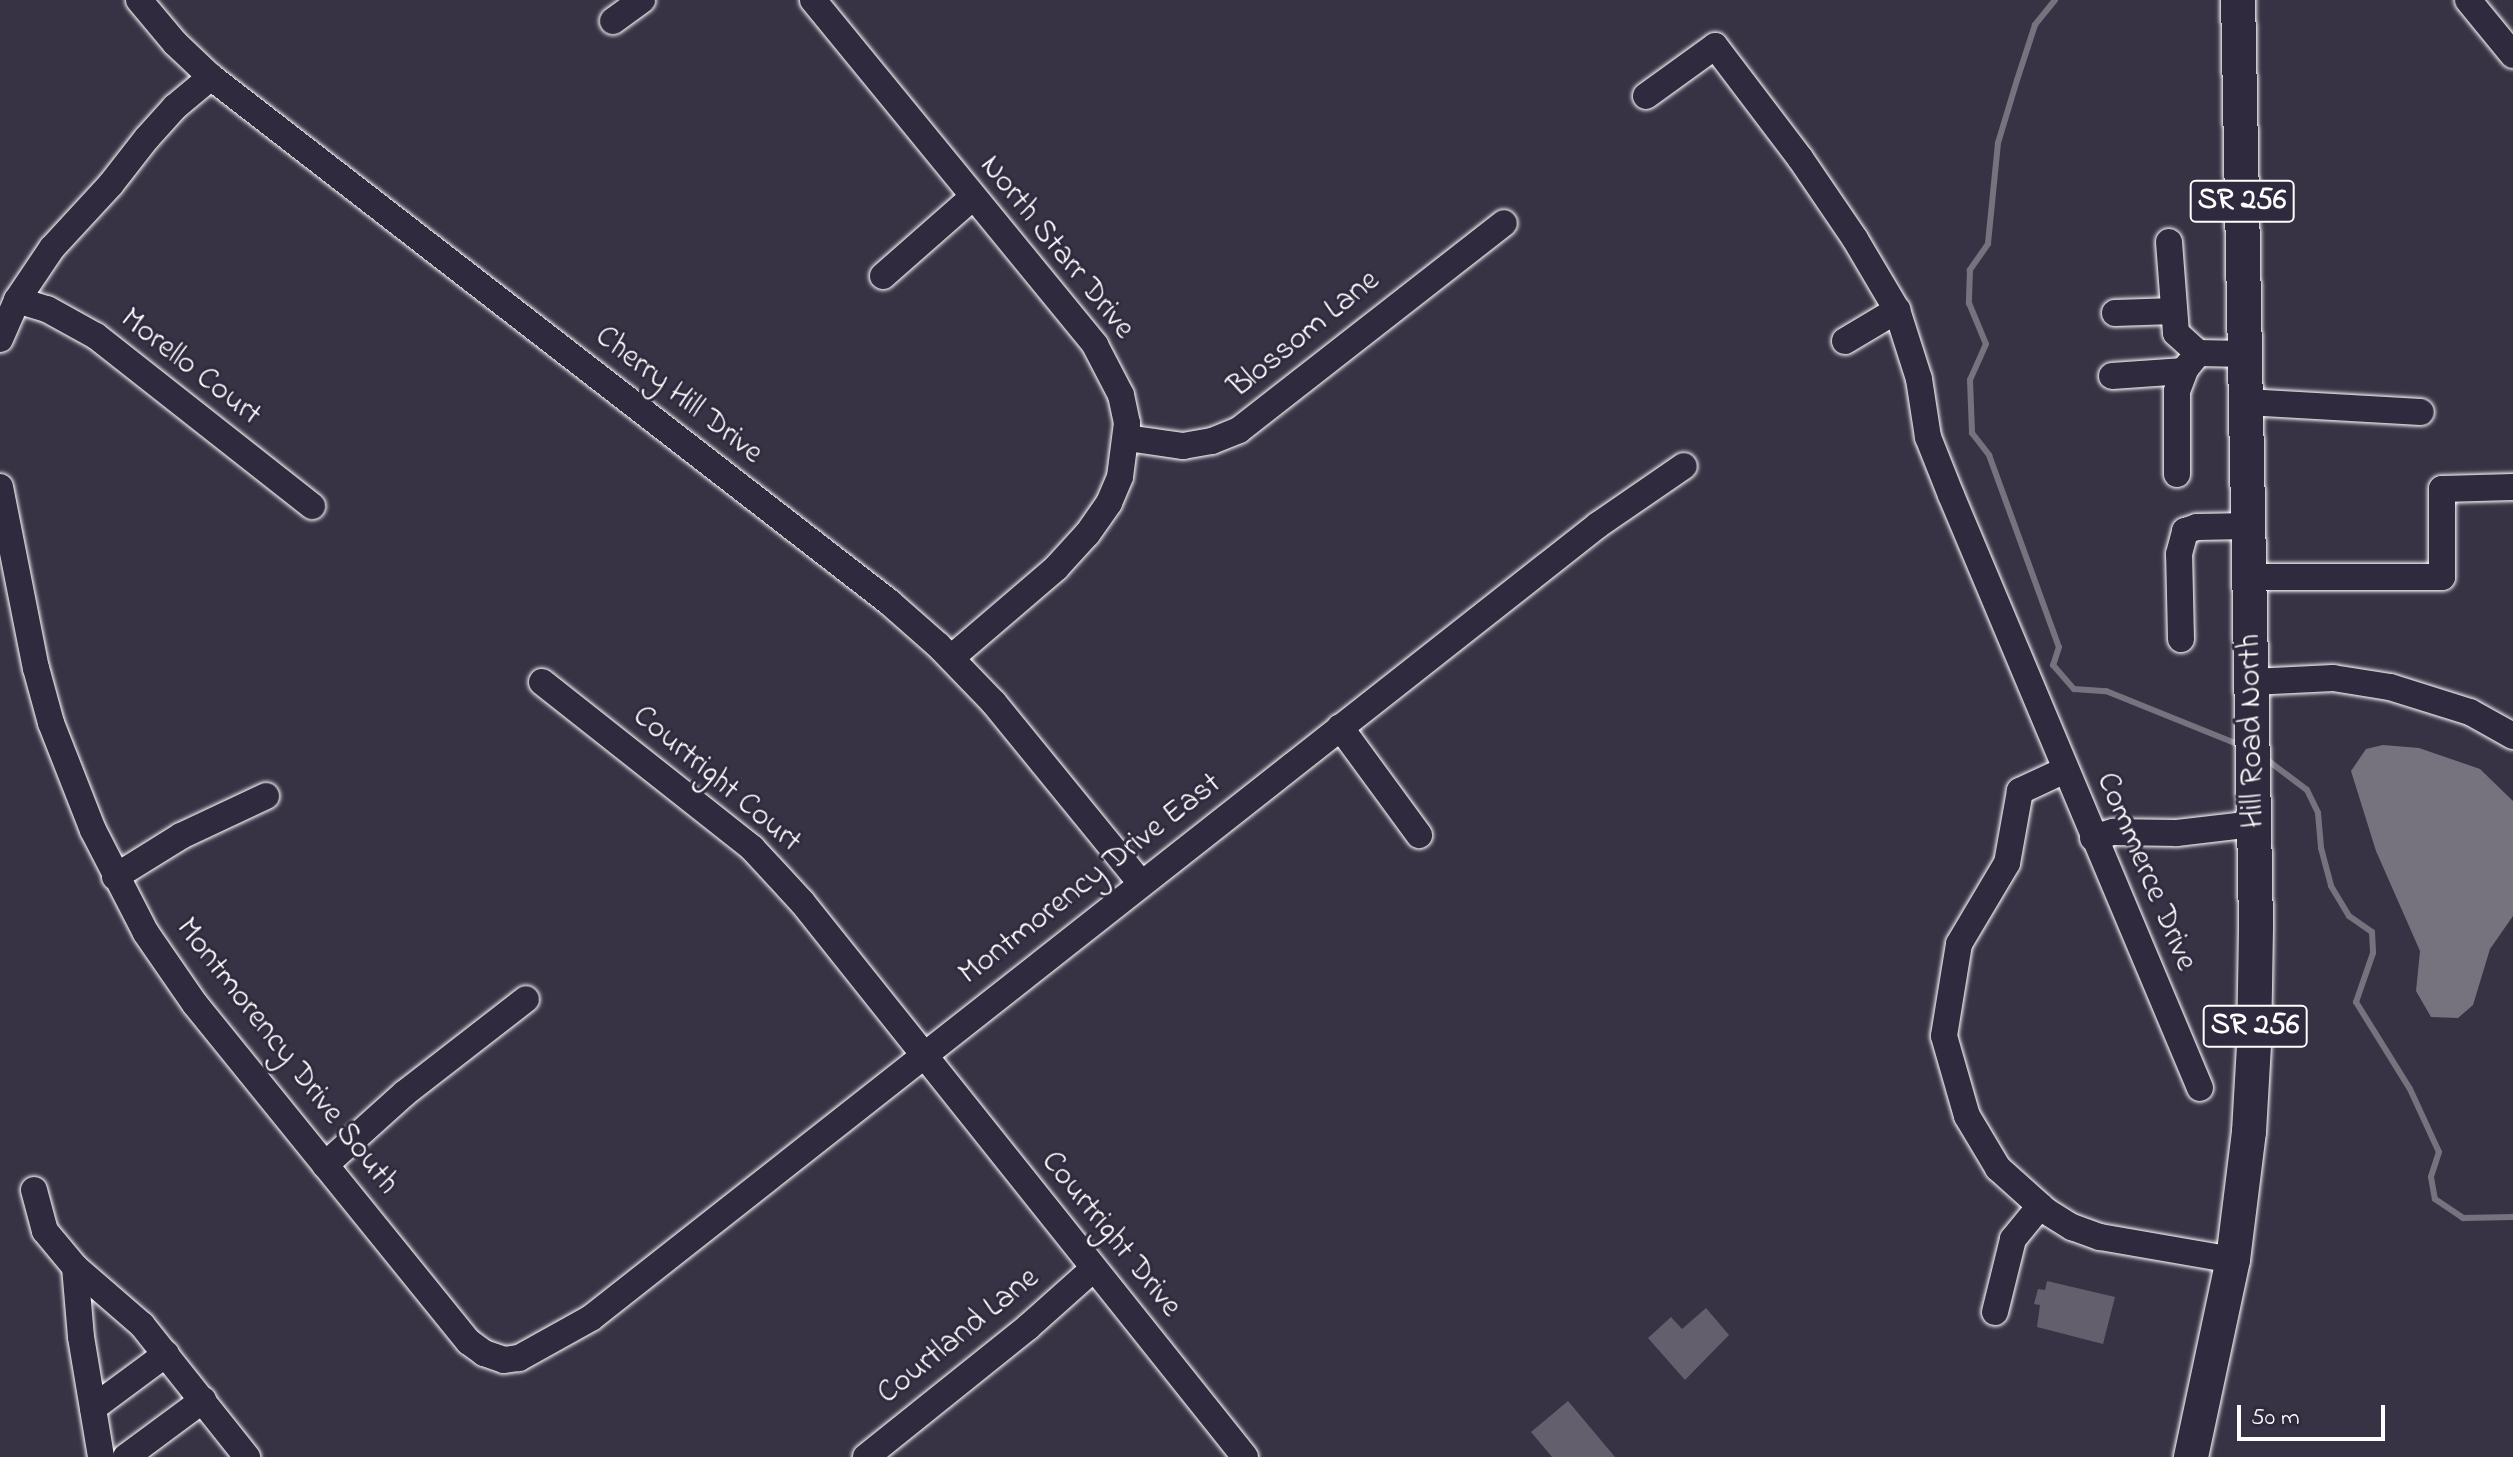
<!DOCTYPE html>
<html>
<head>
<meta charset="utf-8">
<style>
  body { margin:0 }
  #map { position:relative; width:2513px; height:1457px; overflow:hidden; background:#373345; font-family:"Indie Flower",sans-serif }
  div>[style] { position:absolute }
  .water>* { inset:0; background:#76737f }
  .stream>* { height:6px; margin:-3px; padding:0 3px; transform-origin:3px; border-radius:3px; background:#76737f }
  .building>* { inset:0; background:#635f6d }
  .roads { filter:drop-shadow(0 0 2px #fff) drop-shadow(0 0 2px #fff) }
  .minor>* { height:26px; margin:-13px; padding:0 13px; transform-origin:13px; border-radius:13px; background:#2f2a3d }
  .major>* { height:34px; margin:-17px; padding:0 17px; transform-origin:17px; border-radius:17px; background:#2f2a3d }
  span { translate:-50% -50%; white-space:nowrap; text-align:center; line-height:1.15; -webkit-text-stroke:6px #2f2a3d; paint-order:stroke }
  .shield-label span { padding:2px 6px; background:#2f2a3d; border:2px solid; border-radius:6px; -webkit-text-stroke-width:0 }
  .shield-label { font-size:30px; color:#fff; font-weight:700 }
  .street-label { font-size:32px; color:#fff }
  .scale { position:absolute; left:2237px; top:1405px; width:148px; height:36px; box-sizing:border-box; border:4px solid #fff; border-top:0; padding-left:10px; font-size:24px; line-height:28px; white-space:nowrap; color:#fff; -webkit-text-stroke:6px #2f2a3d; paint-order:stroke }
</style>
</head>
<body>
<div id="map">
  <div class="water">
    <div style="clip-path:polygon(2383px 745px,2419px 748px,2480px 769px,2513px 801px,2513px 916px,2490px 949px,2473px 1005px,2458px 1018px,2431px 1017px,2416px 991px,2420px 951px,2376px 851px,2351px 771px,2366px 749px)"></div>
  </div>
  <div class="stream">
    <div style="left:2055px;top:0;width:32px;rotate:129deg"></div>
    <div style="left:2035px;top:25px;width:58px;rotate:108.1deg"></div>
    <div style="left:2017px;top:80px;width:66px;rotate:106.8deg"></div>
    <div style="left:1998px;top:143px;width:101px;rotate:95.7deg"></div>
    <div style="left:1988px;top:244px;width:32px;rotate:125deg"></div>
    <div style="left:1970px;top:270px;width:33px;rotate:92deg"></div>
    <div style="left:1969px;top:303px;width:44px;rotate:67.5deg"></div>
    <div style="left:1986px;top:344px;width:39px;rotate:114deg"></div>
    <div style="left:1970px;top:380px;width:53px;rotate:87.8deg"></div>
    <div style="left:1972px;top:433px;width:28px;rotate:52deg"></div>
    <div style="left:1989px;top:455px;width:204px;rotate:70deg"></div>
    <div style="left:2059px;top:647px;width:19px;rotate:108deg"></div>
    <div style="left:2053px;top:665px;width:32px;rotate:49deg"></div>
    <div style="left:2074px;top:689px;width:32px;rotate:4deg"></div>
    <div style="left:2106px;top:691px;width:147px;rotate:22deg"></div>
    <div style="left:2266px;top:759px;width:51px;rotate:37.1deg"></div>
    <div style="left:2307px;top:790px;width:25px;rotate:64deg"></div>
    <div style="left:2318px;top:813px;width:35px;rotate:85deg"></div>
    <div style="left:2321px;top:848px;width:39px;rotate:75deg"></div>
    <div style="left:2331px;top:886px;width:35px;rotate:59deg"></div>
    <div style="left:2349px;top:916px;width:28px;rotate:35deg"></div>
    <div style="left:2372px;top:932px;width:21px;rotate:87deg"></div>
    <div style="left:2373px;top:953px;width:52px;rotate:109.1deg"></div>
    <div style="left:2356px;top:1002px;width:102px;rotate:58.2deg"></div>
    <div style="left:2410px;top:1089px;width:69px;rotate:65.3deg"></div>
    <div style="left:2439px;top:1152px;width:26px;rotate:108deg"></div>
    <div style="left:2431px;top:1177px;width:22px;rotate:80deg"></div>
    <div style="left:2435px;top:1199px;width:34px;rotate:34deg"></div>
    <div style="left:2463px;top:1218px;width:50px;rotate:-1.1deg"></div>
  </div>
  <div class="building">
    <div style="clip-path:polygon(2047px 1281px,2115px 1297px,2103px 1344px,2037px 1327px,2040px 1305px,2034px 1304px,2038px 1289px,2045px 1290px)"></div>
    <div style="clip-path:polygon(1706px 1308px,1729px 1335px,1685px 1380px,1648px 1338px,1671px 1317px,1682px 1329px)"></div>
    <div style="clip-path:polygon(1568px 1401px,1615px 1457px,1552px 1457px,1531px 1432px)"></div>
  </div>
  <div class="roads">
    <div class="minor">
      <div style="left:139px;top:0;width:56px;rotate:50.1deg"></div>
      <div style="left:175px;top:43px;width:50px;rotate:43.4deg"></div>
      <div style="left:211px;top:77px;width:858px;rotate:37.75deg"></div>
      <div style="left:889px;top:602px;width:65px;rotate:41.3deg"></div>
      <div style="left:938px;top:645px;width:81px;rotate:46deg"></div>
      <div style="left:994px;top:703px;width:232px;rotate:50.8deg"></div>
      <div style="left:813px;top:0;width:446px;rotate:50.7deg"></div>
      <div style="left:1095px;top:345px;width:56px;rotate:62.5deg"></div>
      <div style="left:1121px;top:395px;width:29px;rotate:78deg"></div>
      <div style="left:1127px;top:423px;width:54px;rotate:97.4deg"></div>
      <div style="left:1120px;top:477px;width:28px;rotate:113deg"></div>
      <div style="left:1109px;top:503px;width:38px;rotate:125deg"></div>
      <div style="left:1087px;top:534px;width:46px;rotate:132.4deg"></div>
      <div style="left:1056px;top:568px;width:138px;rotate:139.4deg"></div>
      <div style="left:2468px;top:0;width:71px;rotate:50.7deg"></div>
      <div style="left:613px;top:21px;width:36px;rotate:-36deg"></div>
      <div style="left:1646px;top:96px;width:85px;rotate:-35.9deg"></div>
      <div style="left:1715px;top:46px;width:141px;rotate:52.8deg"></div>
      <div style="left:1800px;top:158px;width:98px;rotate:55.8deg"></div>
      <div style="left:1855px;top:239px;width:82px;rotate:59.4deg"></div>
      <div style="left:2169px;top:242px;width:91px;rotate:85.6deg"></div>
      <div style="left:2176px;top:333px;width:30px;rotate:42deg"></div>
      <div style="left:883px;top:276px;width:120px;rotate:-41.3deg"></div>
      <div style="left:17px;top:300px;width:31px;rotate:17deg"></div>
      <div style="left:47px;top:309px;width:56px;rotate:28.9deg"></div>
      <div style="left:96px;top:336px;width:275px;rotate:38.2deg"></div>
      <div style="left:2115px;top:313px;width:59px;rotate:-1.9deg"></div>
      <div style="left:0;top:339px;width:43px;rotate:-66.4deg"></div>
      <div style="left:17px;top:300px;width:63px;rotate:-56.1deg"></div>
      <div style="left:52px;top:248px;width:87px;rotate:-47.3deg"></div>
      <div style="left:111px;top:184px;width:58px;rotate:-52deg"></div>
      <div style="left:147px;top:138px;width:42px;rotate:-47.9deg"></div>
      <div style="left:175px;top:107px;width:47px;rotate:-39.8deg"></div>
      <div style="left:1845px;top:341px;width:61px;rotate:-30.8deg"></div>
      <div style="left:1897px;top:310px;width:72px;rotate:72.3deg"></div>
      <div style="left:1919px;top:379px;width:59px;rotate:81.2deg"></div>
      <div style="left:1928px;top:437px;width:62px;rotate:68.4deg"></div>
      <div style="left:1951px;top:495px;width:643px;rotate:67.22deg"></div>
      <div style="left:2112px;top:376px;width:72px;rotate:-4deg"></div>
      <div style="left:2246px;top:402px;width:175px;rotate:3.3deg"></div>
      <div style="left:1127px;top:438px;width:57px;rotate:8.1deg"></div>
      <div style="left:1183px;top:446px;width:29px;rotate:-10deg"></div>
      <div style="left:1212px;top:441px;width:29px;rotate:-22deg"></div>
      <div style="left:1239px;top:430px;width:336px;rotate:-38deg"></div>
      <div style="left:2177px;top:474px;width:83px;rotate:-90deg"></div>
      <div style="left:2177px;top:391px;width:25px;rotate:-69deg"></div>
      <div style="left:2186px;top:368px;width:19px;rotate:-51deg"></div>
      <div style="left:2198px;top:353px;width:47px;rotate:1.2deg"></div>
      <div style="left:0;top:487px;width:185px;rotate:78.8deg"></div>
      <div style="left:36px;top:668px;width:57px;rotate:74.7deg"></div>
      <div style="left:51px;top:723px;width:115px;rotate:68.6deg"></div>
      <div style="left:93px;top:830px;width:116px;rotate:62.8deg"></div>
      <div style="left:146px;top:933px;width:86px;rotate:55.4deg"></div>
      <div style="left:195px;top:1004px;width:435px;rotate:51deg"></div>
      <div style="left:469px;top:1342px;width:19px;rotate:36deg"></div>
      <div style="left:484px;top:1353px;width:21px;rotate:19deg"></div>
      <div style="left:504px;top:1360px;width:15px;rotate:-8deg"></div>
      <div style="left:519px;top:1358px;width:82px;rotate:-29.1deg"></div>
      <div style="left:591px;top:1318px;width:1282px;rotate:-38.22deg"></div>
      <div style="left:1598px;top:525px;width:104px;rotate:-34.5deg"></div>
      <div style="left:2250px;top:577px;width:192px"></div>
      <div style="left:2442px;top:577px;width:88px;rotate:-90deg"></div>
      <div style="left:2442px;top:489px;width:71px;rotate:-1.6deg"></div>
      <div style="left:2181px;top:639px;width:85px;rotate:-91.3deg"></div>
      <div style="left:2179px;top:554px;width:24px;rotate:-75deg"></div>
      <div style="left:2185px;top:531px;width:13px;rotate:-18deg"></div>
      <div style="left:2197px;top:527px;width:52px;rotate:-1.1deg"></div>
      <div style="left:542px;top:682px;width:268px;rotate:38.3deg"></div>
      <div style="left:752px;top:848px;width:74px;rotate:47.2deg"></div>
      <div style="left:802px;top:902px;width:710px;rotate:51.4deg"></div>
      <div style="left:2252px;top:682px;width:81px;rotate:-2.8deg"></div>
      <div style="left:2333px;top:678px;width:58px;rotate:9deg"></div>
      <div style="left:2390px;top:687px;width:84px;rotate:17.4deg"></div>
      <div style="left:2470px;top:712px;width:49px;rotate:29.2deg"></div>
      <div style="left:1340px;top:727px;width:134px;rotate:53.8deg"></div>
      <div style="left:2065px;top:770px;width:50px;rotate:155deg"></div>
      <div style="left:2020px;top:791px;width:73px;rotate:100.2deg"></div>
      <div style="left:2007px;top:863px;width:94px;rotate:120.7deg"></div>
      <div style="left:1959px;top:944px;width:93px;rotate:99.3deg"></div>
      <div style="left:1944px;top:1036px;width:83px;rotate:74deg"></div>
      <div style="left:1967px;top:1116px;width:61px;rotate:59.2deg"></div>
      <div style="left:1998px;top:1168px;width:64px;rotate:41.9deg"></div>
      <div style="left:2046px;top:1211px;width:31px;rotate:32deg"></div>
      <div style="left:2072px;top:1227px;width:30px;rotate:20deg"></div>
      <div style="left:2100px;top:1237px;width:135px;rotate:9.8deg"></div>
      <div style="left:2093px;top:838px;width:21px;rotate:-17deg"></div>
      <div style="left:2113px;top:832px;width:64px;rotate:0.9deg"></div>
      <div style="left:2177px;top:833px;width:78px;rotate:-6.7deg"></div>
      <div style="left:115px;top:877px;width:78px;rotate:-31.8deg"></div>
      <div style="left:181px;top:836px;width:94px;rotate:-25.2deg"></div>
      <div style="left:325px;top:1165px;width:108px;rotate:-42deg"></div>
      <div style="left:405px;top:1093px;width:153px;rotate:-37.8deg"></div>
      <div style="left:34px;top:1190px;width:42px;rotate:75deg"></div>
      <div style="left:45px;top:1231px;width:47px;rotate:50.2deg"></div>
      <div style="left:75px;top:1267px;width:89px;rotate:40.9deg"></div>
      <div style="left:142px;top:1325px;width:169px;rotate:51.5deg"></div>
      <div style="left:75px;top:1267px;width:70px;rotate:85.1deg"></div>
      <div style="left:81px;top:1337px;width:122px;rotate:80.5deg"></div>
      <div style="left:1995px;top:1312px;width:75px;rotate:-76.1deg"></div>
      <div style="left:2013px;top:1239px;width:43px;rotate:-50.7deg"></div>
      <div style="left:93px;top:1408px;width:91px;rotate:-36.5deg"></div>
      <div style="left:126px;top:1457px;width:96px;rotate:-36.5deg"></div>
      <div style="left:866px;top:1457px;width:208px;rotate:-38.7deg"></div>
      <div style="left:1028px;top:1327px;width:87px;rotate:-41.7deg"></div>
    </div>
    <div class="major">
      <div style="left:2191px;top:1457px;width:201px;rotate:-78deg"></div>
      <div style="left:2233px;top:1260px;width:129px;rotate:-82.9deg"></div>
      <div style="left:2249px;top:1132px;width:88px;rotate:-86.7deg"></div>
      <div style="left:2254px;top:1044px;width:119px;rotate:-89deg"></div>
      <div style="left:2256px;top:925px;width:925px;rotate:-91.11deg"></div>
    </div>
  </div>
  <div class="shield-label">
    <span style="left:2242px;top:201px">SR 256</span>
    <span style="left:2255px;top:1026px">SR 256</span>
  </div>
  <div class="street-label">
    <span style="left:1056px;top:248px;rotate:51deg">North Starr Drive</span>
    <span style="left:1305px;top:335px;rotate:-39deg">Blossom Lane</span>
    <span style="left:190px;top:368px;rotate:38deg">Morello Court</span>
    <span style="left:678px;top:396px;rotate:38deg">Cherry Hill Drive</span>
    <span style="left:2253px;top:731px;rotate:-91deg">Hill Road North</span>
    <span style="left:716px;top:780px;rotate:40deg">Courtright Court</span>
    <span style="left:2145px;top:872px;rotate:67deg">Commerce Drive</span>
    <span style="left:1091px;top:880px;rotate:-38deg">Montmorency Drive East</span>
    <span style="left:286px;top:1057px;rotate:52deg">Montmorency Drive South</span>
    <span style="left:1110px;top:1235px;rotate:51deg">Courtright Drive</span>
    <span style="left:959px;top:1337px;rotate:-39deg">Courtland Lane</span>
  </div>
  <div class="scale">50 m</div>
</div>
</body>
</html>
